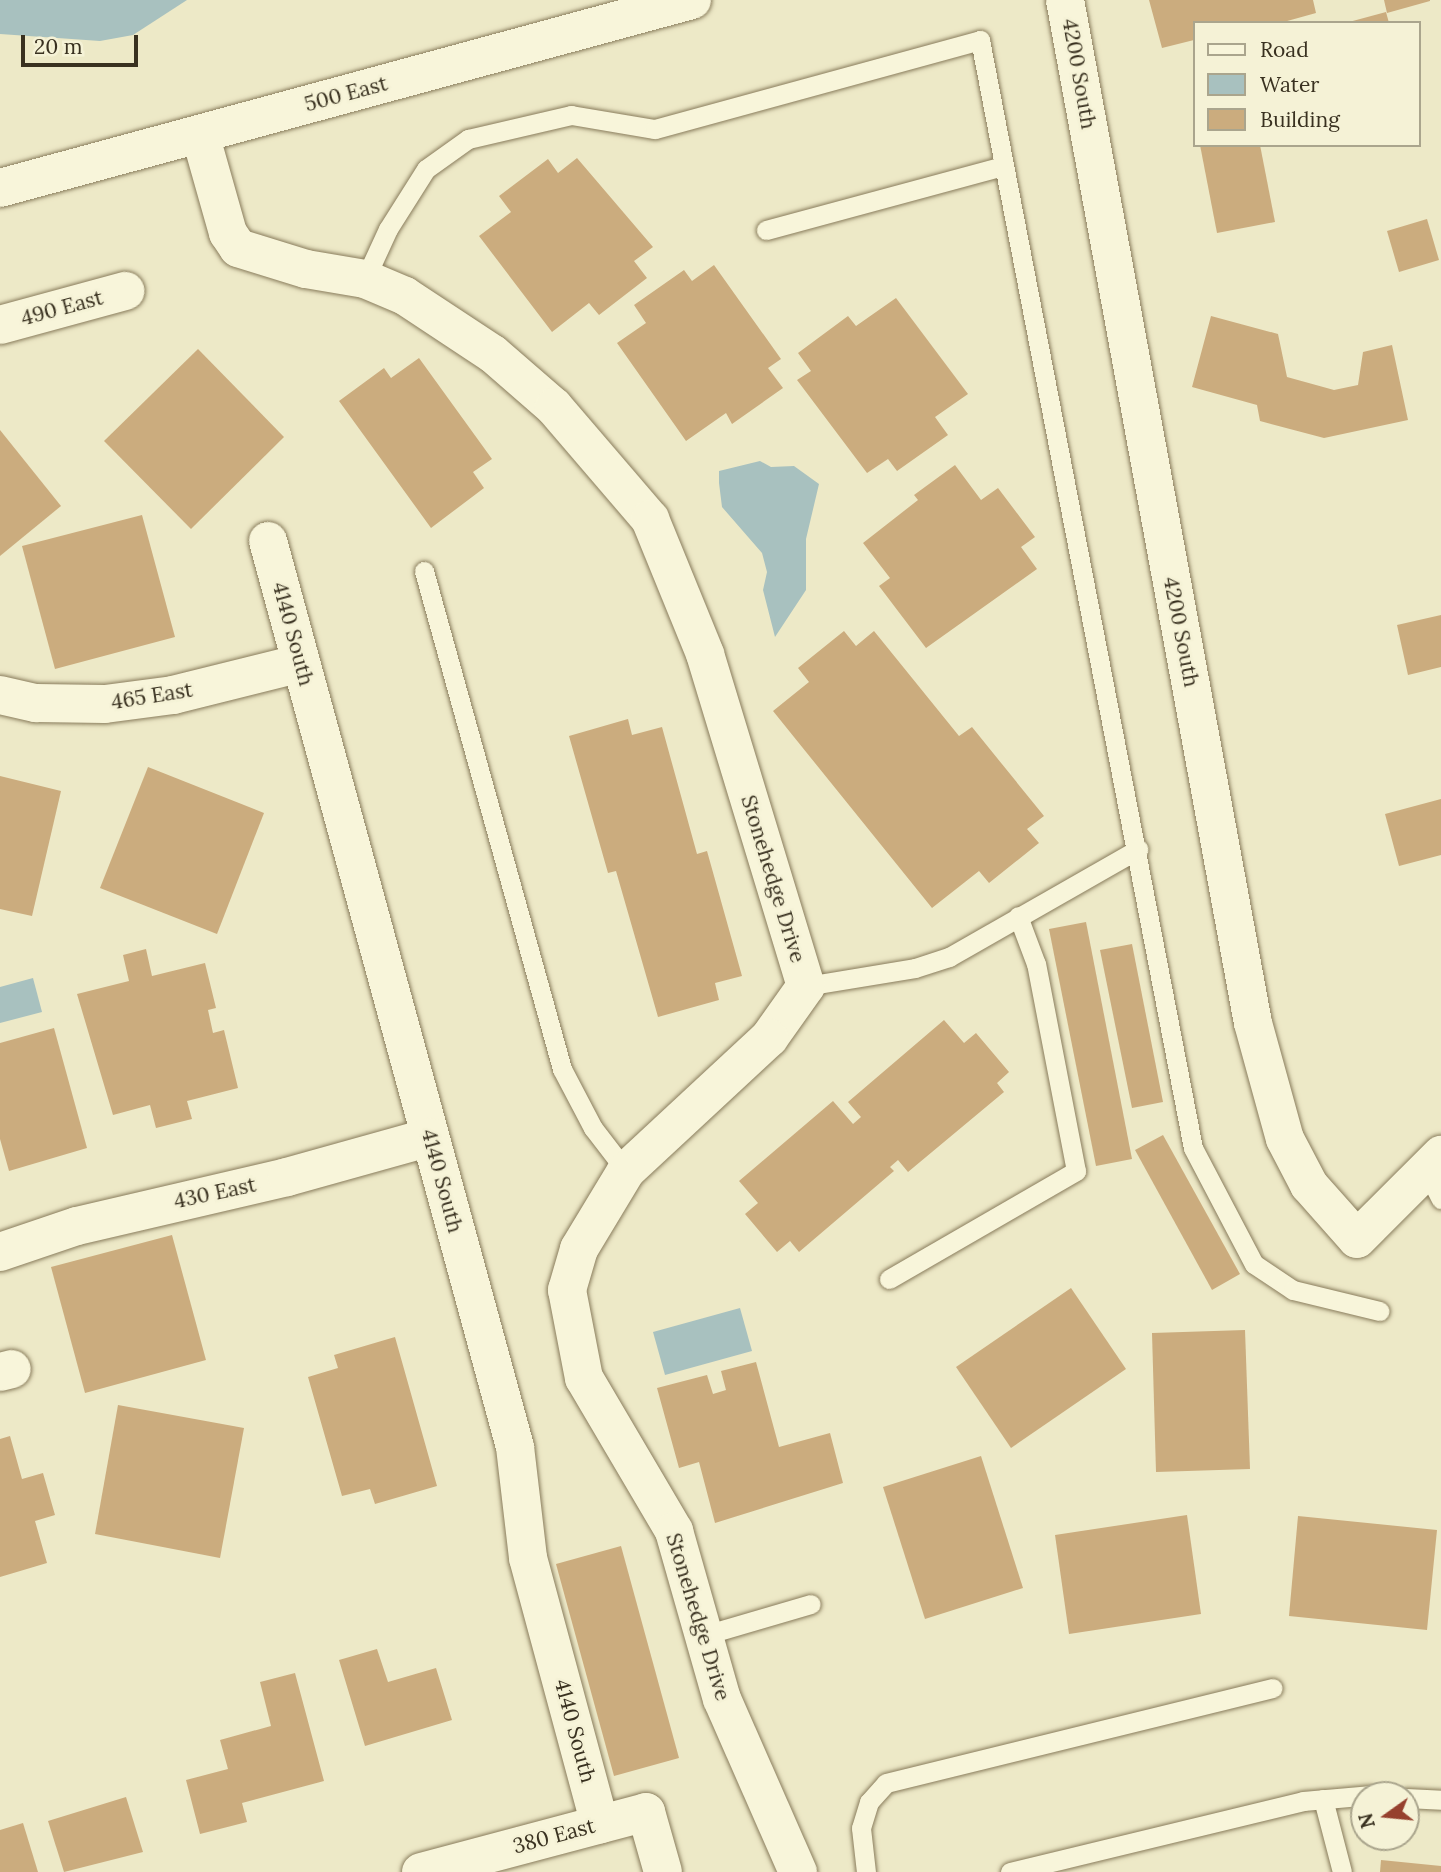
<!DOCTYPE html>
<html>
<head>
<meta charset="utf-8">
<style>
  body { margin:0 }
  #map { position:relative; width:1441px; height:1872px; overflow:hidden; background:#ede9c7; font-family:Lora,serif }
  div>[style] { position:absolute }
  .water>* { inset:0; background:#a8c1bf }
  .building>* { inset:0; background:#cbac7e }
  .roads { filter:drop-shadow(0 0 2px #897c5c) drop-shadow(0 0 2px #897c5c) }
  .lane>* { height:19px; margin:-9.5px; padding:0 9.5px; transform-origin:9.5px; border-radius:9.5px; background:#f8f5da }
  .street>* { height:38px; margin:-19px; padding:0 19px; transform-origin:19px; border-radius:19px; background:#f8f5da }
  .secondary>* { height:38px; margin:-19px; padding:0 19px; transform-origin:19px; border-radius:19px; background:#f8f5da }
  span { translate:-50% -50%; white-space:nowrap; text-align:center; line-height:1.15; -webkit-text-stroke:5px #f5f2d6; paint-order:stroke }
  .street-label { font-size:21px; color:#393120 }
  .legend { position:absolute; left:1193px; top:21px; width:228px; height:126px; box-sizing:border-box; background:#f5f2d6; border:2px solid #aaa58d; margin:0; padding:9px 12px; list-style:none; font-size:21px; color:#393120 }
  .legend li { display:flex; align-items:center; gap:14px; height:35px }
  .legend b { width:35px; border:2px solid #aaa58d }
  .north { position:absolute; left:1350px; top:1781px; width:70px; height:70px; box-sizing:border-box; background:#f5f2d6; border:2px solid #aaa58d; border-radius:50%; rotate:255deg; font-size:19px; font-weight:700; line-height:28px; text-align:center; color:#393120 }
  .north::after { content:''; display:block; margin:auto; width:24px; height:32px; background:#96412e; clip-path:polygon(50% 0,100% 100%,50% 72%,0 100%) }
  .scale { position:absolute; left:21px; top:35px; width:117px; height:32px; box-sizing:border-box; border:4px solid #393120; border-top:0; padding-left:9px; font-size:21px; line-height:24px; white-space:nowrap; color:#393120; -webkit-text-stroke:5px #f5f2d6; paint-order:stroke }
</style>
</head>
<body>
<div id="map">
  <div class="water">
    <div style="clip-path:polygon(0 0,187px 0,133px 35px,100px 41px,0 34px)"></div>
    <div style="clip-path:polygon(760px 461px,771px 467px,794px 466px,819px 484px,806px 539px,806px 590px,775px 637px,763px 590px,767px 572px,762px 553px,722px 507px,719px 483px,719px 471px)"></div>
    <div style="clip-path:polygon(33px 978px,42px 1012px,0 1023px,0 987px)"></div>
    <div style="clip-path:polygon(740px 1308px,752px 1351px,665px 1375px,653px 1332px)"></div>
  </div>
  <div class="building">
    <div style="clip-path:polygon(1149px 0,1313px 0,1316px 13px,1280px 23px,1194px 23px,1194px 40px,1162px 48px)"></div>
    <div style="clip-path:polygon(1384px 0,1430px 0,1430px 1px,1387px 13px)"></div>
    <div style="clip-path:polygon(1386px 12px,1389px 23px,1349px 23px,1349px 22px)"></div>
    <div style="clip-path:polygon(1200px 145px,1260px 145px,1275px 222px,1217px 233px)"></div>
    <div style="clip-path:polygon(577px 158px,653px 247px,634px 261px,647px 278px,599px 315px,589px 303px,552px 332px,479px 236px,511px 212px,499px 196px,548px 159px,558px 173px)"></div>
    <div style="clip-path:polygon(1427px 219px,1439px 260px,1399px 272px,1387px 231px)"></div>
    <div style="clip-path:polygon(714px 265px,781px 359px,768px 368px,783px 388px,732px 424px,726px 413px,686px 441px,617px 343px,646px 323px,634px 305px,684px 270px,692px 281px)"></div>
    <div style="clip-path:polygon(896px 298px,968px 394px,935px 417px,948px 435px,897px 471px,888px 459px,867px 473px,797px 380px,811px 371px,798px 353px,848px 316px,856px 326px)"></div>
    <div style="clip-path:polygon(1211px 316px,1278px 334px,1287px 377px,1334px 390px,1358px 385px,1363px 352px,1392px 345px,1408px 420px,1324px 438px,1260px 421px,1257px 405px,1192px 387px)"></div>
    <div style="clip-path:polygon(198px 349px,284px 437px,191px 529px,104px 441px)"></div>
    <div style="clip-path:polygon(419px 358px,492px 459px,473px 472px,484px 488px,431px 528px,339px 401px,384px 368px,391px 378px)"></div>
    <div style="clip-path:polygon(0 430px,61px 506px,0 556px)"></div>
    <div style="clip-path:polygon(955px 465px,981px 500px,998px 488px,1035px 537px,1021px 547px,1037px 569px,926px 648px,879px 586px,890px 578px,863px 543px,918px 500px,914px 495px)"></div>
    <div style="clip-path:polygon(142px 515px,175px 637px,55px 669px,22px 546px)"></div>
    <div style="clip-path:polygon(1441px 615px,1441px 667px,1408px 675px,1397px 625px)"></div>
    <div style="clip-path:polygon(844px 631px,856px 646px,874px 631px,959px 736px,972px 727px,1044px 816px,1027px 829px,1039px 843px,989px 883px,979px 871px,932px 908px,773px 711px,809px 682px,798px 668px)"></div>
    <div style="clip-path:polygon(628px 719px,632px 735px,662px 727px,697px 854px,707px 851px,742px 976px,715px 983px,719px 1000px,658px 1017px,616px 871px,608px 873px,569px 736px)"></div>
    <div style="clip-path:polygon(148px 767px,264px 813px,217px 934px,100px 888px)"></div>
    <div style="clip-path:polygon(0 776px,61px 791px,32px 916px,0 909px)"></div>
    <div style="clip-path:polygon(1441px 799px,1441px 855px,1399px 866px,1385px 814px)"></div>
    <div style="clip-path:polygon(1086px 922px,1132px 1159px,1096px 1166px,1049px 929px)"></div>
    <div style="clip-path:polygon(1132px 944px,1163px 1102px,1132px 1108px,1100px 950px)"></div>
    <div style="clip-path:polygon(146px 949px,152px 976px,205px 963px,216px 1008px,208px 1010px,213px 1033px,224px 1030px,238px 1088px,187px 1101px,192px 1119px,156px 1128px,150px 1105px,113px 1115px,77px 994px,129px 981px,123px 955px)"></div>
    <div style="clip-path:polygon(944px 1020px,964px 1043px,976px 1033px,1009px 1072px,997px 1083px,1004px 1092px,908px 1172px,898px 1160px,890px 1167px,894px 1171px,799px 1252px,790px 1241px,777px 1252px,745px 1214px,758px 1203px,739px 1181px,833px 1101px,853px 1124px,861px 1117px,848px 1102px)"></div>
    <div style="clip-path:polygon(54px 1028px,87px 1148px,9px 1171px,0 1139px,0 1043px)"></div>
    <div style="clip-path:polygon(1163px 1135px,1240px 1274px,1212px 1290px,1135px 1150px)"></div>
    <div style="clip-path:polygon(172px 1235px,206px 1360px,85px 1393px,51px 1267px)"></div>
    <div style="clip-path:polygon(1071px 1288px,1126px 1369px,1011px 1448px,956px 1367px)"></div>
    <div style="clip-path:polygon(1245px 1330px,1250px 1469px,1156px 1472px,1152px 1333px)"></div>
    <div style="clip-path:polygon(395px 1337px,437px 1486px,375px 1504px,370px 1489px,342px 1496px,308px 1377px,338px 1368px,334px 1355px)"></div>
    <div style="clip-path:polygon(756px 1362px,779px 1447px,830px 1433px,843px 1483px,715px 1523px,699px 1462px,679px 1468px,657px 1388px,707px 1375px,713px 1394px,726px 1390px,721px 1371px)"></div>
    <div style="clip-path:polygon(118px 1405px,244px 1428px,220px 1558px,95px 1534px)"></div>
    <div style="clip-path:polygon(10px 1436px,22px 1479px,43px 1473px,55px 1515px,35px 1521px,47px 1563px,0 1577px,0 1439px)"></div>
    <div style="clip-path:polygon(981px 1456px,1023px 1588px,925px 1619px,883px 1487px)"></div>
    <div style="clip-path:polygon(1187px 1515px,1201px 1614px,1069px 1634px,1055px 1535px)"></div>
    <div style="clip-path:polygon(1298px 1516px,1437px 1530px,1427px 1630px,1289px 1616px)"></div>
    <div style="clip-path:polygon(621px 1546px,679px 1758px,614px 1776px,556px 1564px)"></div>
    <div style="clip-path:polygon(377px 1649px,388px 1682px,436px 1668px,452px 1720px,365px 1746px,339px 1660px)"></div>
    <div style="clip-path:polygon(295px 1673px,324px 1781px,242px 1803px,247px 1822px,200px 1834px,186px 1780px,228px 1769px,220px 1740px,271px 1726px,260px 1682px)"></div>
    <div style="clip-path:polygon(126px 1797px,143px 1852px,64px 1872px,48px 1821px)"></div>
    <div style="clip-path:polygon(23px 1823px,38px 1872px,0 1872px,0 1830px)"></div>
    <div style="clip-path:polygon(1381px 1860px,1441px 1866px,1441px 1872px,1380px 1872px)"></div>
  </div>
  <div class="roads">
    <div class="lane">
      <div style="left:766px;top:230px;width:246px;rotate:-15.1deg"></div>
      <div style="left:365px;top:279px;width:55px;rotate:-65.3deg"></div>
      <div style="left:388px;top:229px;width:71px;rotate:-57.7deg"></div>
      <div style="left:426px;top:169px;width:52px;rotate:-35.5deg"></div>
      <div style="left:468px;top:139px;width:106px;rotate:-13.1deg"></div>
      <div style="left:571px;top:115px;width:85px;rotate:9.5deg"></div>
      <div style="left:655px;top:129px;width:337px;rotate:-15.3deg"></div>
      <div style="left:980px;top:40px;width:1128px;rotate:79.12deg"></div>
      <div style="left:1193px;top:1148px;width:131px;rotate:62.3deg"></div>
      <div style="left:1254px;top:1264px;width:47px;rotate:33.7deg"></div>
      <div style="left:1293px;top:1290px;width:89px;rotate:13.7deg"></div>
      <div style="left:424px;top:571px;width:517px;rotate:74.51deg"></div>
      <div style="left:562px;top:1069px;width:67px;rotate:62.3deg"></div>
      <div style="left:593px;top:1128px;width:54px;rotate:52.5deg"></div>
      <div style="left:806px;top:986px;width:110px;rotate:-9.4deg"></div>
      <div style="left:915px;top:968px;width:36px;rotate:-18deg"></div>
      <div style="left:949px;top:957px;width:218px;rotate:-29.7deg"></div>
      <div style="left:1425px;top:1168px;width:35px;rotate:63deg"></div>
      <div style="left:889px;top:1279px;width:216px;rotate:-30deg"></div>
      <div style="left:1076px;top:1171px;width:211px;rotate:-100.9deg"></div>
      <div style="left:1036px;top:964px;width:51px;rotate:-110.6deg"></div>
      <div style="left:705px;top:1635px;width:110px;rotate:-16.3deg"></div>
      <div style="left:1406px;top:1798px;width:35px;rotate:3deg"></div>
      <div style="left:1323px;top:1799px;width:75px;rotate:75.4deg"></div>
      <div style="left:866px;top:1872px;width:44px;rotate:-96.5deg"></div>
      <div style="left:861px;top:1828px;width:27px;rotate:-73deg"></div>
      <div style="left:869px;top:1802px;width:25px;rotate:-48deg"></div>
      <div style="left:886px;top:1783px;width:398px;rotate:-13.8deg"></div>
      <div style="left:1010px;top:1872px;width:301px;rotate:-13.6deg"></div>
      <div style="left:1303px;top:1801px;width:69px;rotate:-5deg"></div>
    </div>
    <div class="street">
      <div style="left:1065px;top:0;width:1040px;rotate:79.59deg"></div>
      <div style="left:1253px;top:1023px;width:120px;rotate:74.6deg"></div>
      <div style="left:1285px;top:1139px;width:52px;rotate:62.4deg"></div>
      <div style="left:1309px;top:1185px;width:72px;rotate:48.4deg"></div>
      <div style="left:1357px;top:1239px;width:119px;rotate:-45deg"></div>
      <div style="left:200px;top:134px;width:103px;rotate:74.2deg"></div>
      <div style="left:228px;top:233px;width:18px;rotate:56deg"></div>
      <div style="left:238px;top:248px;width:71px;rotate:17.2deg"></div>
      <div style="left:306px;top:269px;width:60px;rotate:9.6deg"></div>
      <div style="left:365px;top:279px;width:43px;rotate:23deg"></div>
      <div style="left:405px;top:296px;width:105px;rotate:33.4deg"></div>
      <div style="left:493px;top:354px;width:81px;rotate:41deg"></div>
      <div style="left:554px;top:407px;width:148px;rotate:49.4deg"></div>
      <div style="left:650px;top:519px;width:146px;rotate:67.8deg"></div>
      <div style="left:705px;top:654px;width:347px;rotate:73.1deg"></div>
      <div style="left:806px;top:986px;width:64px;rotate:125.4deg"></div>
      <div style="left:769px;top:1038px;width:195px;rotate:137.1deg"></div>
      <div style="left:626px;top:1171px;width:91px;rotate:121.1deg"></div>
      <div style="left:579px;top:1249px;width:43px;rotate:106.3deg"></div>
      <div style="left:567px;top:1290px;width:90px;rotate:79.1deg"></div>
      <div style="left:584px;top:1378px;width:178px;rotate:59.5deg"></div>
      <div style="left:674px;top:1531px;width:175px;rotate:74.1deg"></div>
      <div style="left:722px;top:1699px;width:189px;rotate:66.3deg"></div>
      <div style="left:0;top:325px;width:130px;rotate:-15.2deg"></div>
      <div style="left:268px;top:541px;width:939px;rotate:74.75deg"></div>
      <div style="left:515px;top:1447px;width:112px;rotate:83.3deg"></div>
      <div style="left:528px;top:1558px;width:276px;rotate:74.9deg"></div>
      <div style="left:0;top:695px;width:37px;rotate:13deg"></div>
      <div style="left:36px;top:703px;width:69px;rotate:0.8deg"></div>
      <div style="left:105px;top:704px;width:69px;rotate:-7.5deg"></div>
      <div style="left:173px;top:695px;width:132px;rotate:-14deg"></div>
      <div style="left:0;top:1252px;width:81px;rotate:-18.7deg"></div>
      <div style="left:77px;top:1226px;width:216px;rotate:-13.1deg"></div>
      <div style="left:287px;top:1177px;width:148px;rotate:-15.6deg"></div>
      <div style="left:0;top:1372px;width:12px;rotate:-14deg"></div>
      <div style="left:421px;top:1872px;width:233px;rotate:-14.9deg"></div>
      <div style="left:646px;top:1812px;width:62px;rotate:74.2deg"></div>
    </div>
    <div class="secondary">
      <div style="left:0;top:188px;width:717px;rotate:-15.2deg"></div>
    </div>
  </div>
  <div class="street-label">
    <span style="left:1079px;top:74px;rotate:80deg">4200 South</span>
    <span style="left:346px;top:94px;rotate:-15deg">500 East</span>
    <span style="left:62px;top:308px;rotate:-15deg">490 East</span>
    <span style="left:1181px;top:632px;rotate:79deg">4200 South</span>
    <span style="left:293px;top:634px;rotate:75deg">4140 South</span>
    <span style="left:152px;top:696px;rotate:-9deg">465 East</span>
    <span style="left:773px;top:879px;rotate:73deg">Stonehedge Drive</span>
    <span style="left:442px;top:1181px;rotate:75deg">4140 South</span>
    <span style="left:215px;top:1193px;rotate:-12deg">430 East</span>
    <span style="left:698px;top:1617px;rotate:73deg">Stonehedge Drive</span>
    <span style="left:575px;top:1731px;rotate:75deg">4140 South</span>
    <span style="left:554px;top:1836px;rotate:-15deg">380 East</span>
  </div>
  <ul class="legend">
  <li><b style="height:9px;background:#f8f5da"></b>Road</li>
  <li><b style="height:19px;background:#a8c1bf"></b>Water</li>
  <li><b style="height:19px;background:#cbac7e"></b>Building</li>
  </ul>
  <div class="north">N</div>
  <div class="scale">20 m</div>
</div>
</body>
</html>
